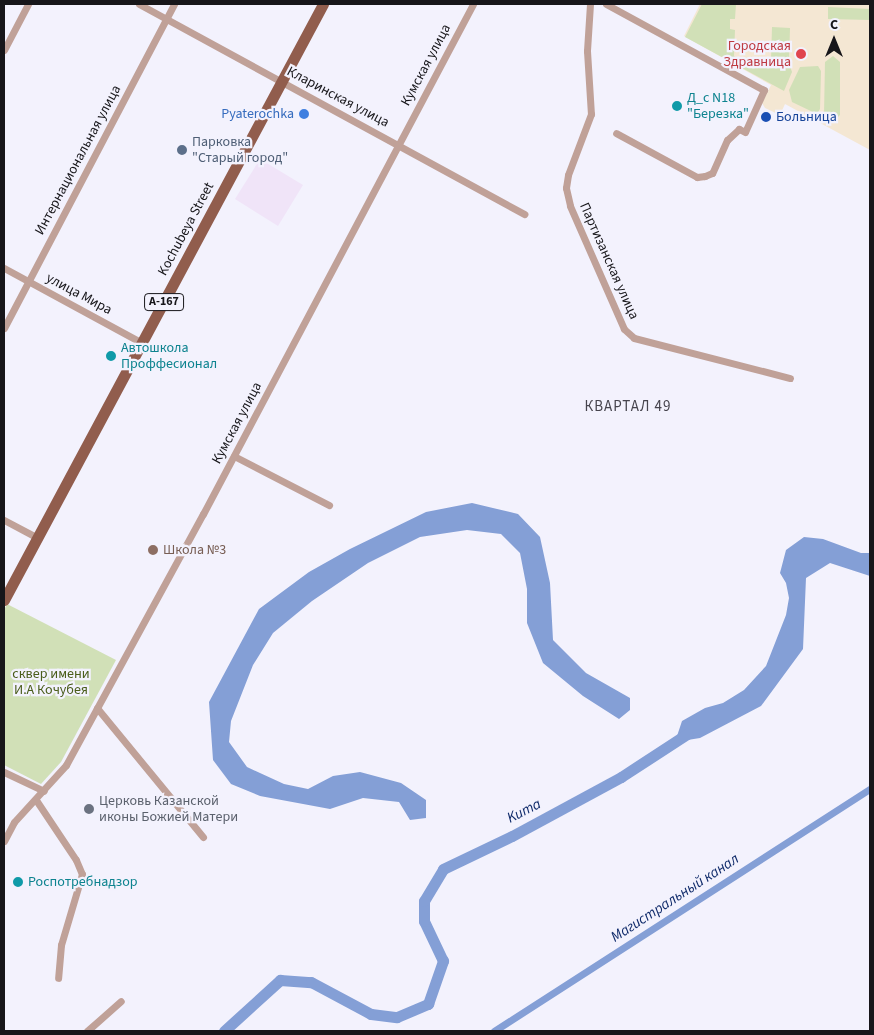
<!DOCTYPE html>
<html>
<head>
<meta charset="utf-8">
<style>
  body { margin:0 }
  #map { position:relative; width:874px; height:1035px; overflow:hidden; background:#f3f2fd; font-family:"Source Sans 3",sans-serif }
  div>[style] { position:absolute }
  .commercial>* { inset:0; background:#f0e4f8 }
  .medical>* { inset:0; background:#f4e7d3 }
  .green>* { inset:0; background:#d1e0b7 }
  .water>* { inset:0; background:#849fd6 }
  .canal>* { height:7px; margin:-3.5px; padding:0 3.5px; transform-origin:3.5px; border-radius:3.5px; background:#849fd6 }
  .river>* { height:11px; margin:-5.5px; padding:0 5.5px; transform-origin:5.5px; border-radius:5.5px; background:#849fd6 }
  .minor>* { height:7px; margin:-3.5px; padding:0 3.5px; transform-origin:3.5px; border-radius:3.5px; background:#c0a198 }
  .primary>* { height:11px; margin:-5.5px; padding:0 5.5px; transform-origin:5.5px; border-radius:5.5px; background:#915d4d }
  .dots>* { width:14px; height:14px; translate:-50% -50%; box-sizing:border-box; border:2px solid #f3f2fd; border-radius:50% }
  span { translate:-50% -50%; white-space:nowrap; text-align:center; line-height:1.15; -webkit-text-stroke:4.5px #f3f2fd; paint-order:stroke }
  .shield-label span { padding:1px 4px; background:#f3f2fd; border:1px solid; border-radius:4px; -webkit-text-stroke-width:0 }
  .shield-label { font-size:12px; color:#17161a; font-weight:700 }
  .health-label { font-size:14px; color:#be3a42 }
  .right { translate:-100% -50%; text-align:right }
  .street-label { font-size:14px; color:#17161a }
  .culture-label { font-size:14px; color:#0d838f }
  .left { translate:0 -50%; text-align:left }
  .shop-label { font-size:14px; color:#366cbe }
  .transit-label { font-size:14px; color:#164399 }
  .service-label { font-size:14px; color:#4e5e75 }
  .education-label { font-size:14px; color:#785e54 }
  .park-label { font-size:14px; color:#4a5d1b }
  .worship-label { font-size:14px; color:#5b616d }
  .neighbourhood-label { font-size:15px; color:#46444d; letter-spacing:1px }
  .water-label { font-size:15px; color:#102b6b; font-style:italic }
  .frame { position:absolute; inset:0; border:5px solid #17161a; pointer-events:none }
  .north { position:absolute; left:809px; top:15px; width:50px; height:50px; -webkit-text-stroke:4px #f3f2fd; paint-order:stroke; rotate:0deg; font-size:14px; font-weight:700; line-height:20px; text-align:center; color:#17161a }
  .north::after { content:''; display:block; margin:auto; width:18px; height:22px; background:#17161a; clip-path:polygon(50% 0,100% 100%,50% 72%,0 100%) }
</style>
</head>
<body>
<div id="map">
  <div class="commercial">
    <div style="clip-path:polygon(260px 159px,303px 185px,278px 226px,235px 199px)"></div>
  </div>
  <div class="medical">
    <div style="clip-path:polygon(700px 4px,870px 4px,870px 150px,785px 104px,780px 115px,765px 108px,762px 103px,771px 85px,684px 36px)"></div>
  </div>
  <div class="green">
    <div style="clip-path:polygon(702px 4px,736px 4px,735px 19px,730px 19px,730px 29px,735px 30px,734px 56px,743px 64px,790px 66px,792px 72px,784px 91px,685px 37px)"></div>
    <div style="clip-path:polygon(828px 7px,870px 9px,870px 20px,828px 19px)"></div>
    <div style="clip-path:polygon(772px 27px,790px 28px,789px 60px,771px 60px)"></div>
    <div style="clip-path:polygon(833px 56px,840px 62px,840px 115px,834px 121px,829px 121px,824px 115px,825px 62px)"></div>
    <div style="clip-path:polygon(818px 66px,821px 71px,820px 109px,817px 114px,792px 102px,789px 90px,800px 67px)"></div>
    <div style="clip-path:polygon(7px 604px,116px 660px,61px 762px,41px 784px,4px 765px,4px 610px)"></div>
  </div>
  <div class="water">
    <div style="clip-path:polygon(472px 503px,518px 514px,540px 537px,550px 583px,553px 640px,586px 673px,630px 698px,630px 710px,619px 719px,583px 696px,543px 663px,527px 623px,527px 589px,520px 553px,501px 534px,467px 530px,420px 537px,368px 563px,312px 601px,273px 633px,253px 665px,231px 721px,229px 742px,247px 767px,284px 784px,308px 789px,333px 776px,360px 772px,401px 783px,426px 800px,426px 818px,410px 820px,399px 802px,363px 798px,330px 809px,260px 796px,231px 784px,213px 760px,209px 702px,259px 609px,309px 572px,350px 549px,426px 512px)"></div>
    <div style="clip-path:polygon(804px 537px,823px 539px,861px 553px,870px 553px,870px 576px,830px 563px,806px 578px,803px 649px,761px 706px,700px 738px,675px 742px,682px 721px,705px 708px,723px 703px,744px 690px,766px 666px,786px 615px,789px 598px,786px 583px,780px 573px,786px 550px)"></div>
  </div>
  <div class="canal">
    <div style="left:494px;top:1031px;width:447px;rotate:-32.8deg"></div>
  </div>
  <div class="river">
    <div style="left:224px;top:1031px;width:76px;rotate:-42.3deg"></div>
    <div style="left:280px;top:980px;width:31px;rotate:4deg"></div>
    <div style="left:311px;top:982px;width:68px;rotate:28.1deg"></div>
    <div style="left:371px;top:1014px;width:26px;rotate:7deg"></div>
    <div style="left:397px;top:1017px;width:34px;rotate:-23deg"></div>
    <div style="left:428px;top:1004px;width:46px;rotate:-70.8deg"></div>
    <div style="left:443px;top:961px;width:44px;rotate:-115.4deg"></div>
    <div style="left:424px;top:921px;width:20px;rotate:-90deg"></div>
    <div style="left:424px;top:901px;width:37px;rotate:-59deg"></div>
    <div style="left:443px;top:869px;width:76px;rotate:-25.6deg"></div>
    <div style="left:512px;top:836px;width:124px;rotate:-28.4deg"></div>
    <div style="left:621px;top:777px;width:79px;rotate:-33.1deg"></div>
  </div>
  <div class="minor">
    <div style="left:139px;top:4px;width:439px;rotate:28.6deg"></div>
    <div style="left:590px;top:4px;width:47px;rotate:93.7deg"></div>
    <div style="left:587px;top:51px;width:63px;rotate:86.4deg"></div>
    <div style="left:591px;top:114px;width:65px;rotate:110.7deg"></div>
    <div style="left:568px;top:175px;width:13px;rotate:99deg"></div>
    <div style="left:566px;top:188px;width:18px;rotate:77deg"></div>
    <div style="left:570px;top:206px;width:134px;rotate:66.3deg"></div>
    <div style="left:624px;top:329px;width:13px;rotate:42deg"></div>
    <div style="left:634px;top:338px;width:161px;rotate:14.4deg"></div>
    <div style="left:606px;top:4px;width:180px;rotate:28.6deg"></div>
    <div style="left:764px;top:90px;width:46px;rotate:114.3deg"></div>
    <div style="left:745px;top:132px;width:7px;rotate:-153deg"></div>
    <div style="left:739px;top:129px;width:16px;rotate:137deg"></div>
    <div style="left:727px;top:140px;width:36px;rotate:114deg"></div>
    <div style="left:712px;top:173px;width:8px;rotate:157deg"></div>
    <div style="left:705px;top:176px;width:8px;rotate:173deg"></div>
    <div style="left:697px;top:177px;width:92px;rotate:-151.5deg"></div>
    <div style="left:4px;top:50px;width:52px;rotate:-62.4deg"></div>
    <div style="left:4px;top:268px;width:157px;rotate:28.5deg"></div>
    <div style="left:4px;top:328px;width:366px;rotate:-62.3deg"></div>
    <div style="left:234px;top:456px;width:107px;rotate:27.3deg"></div>
    <div style="left:4px;top:520px;width:36px;rotate:28deg"></div>
    <div style="left:97px;top:708px;width:167px;rotate:50.6deg"></div>
    <div style="left:4px;top:772px;width:44px;rotate:25.4deg"></div>
    <div style="left:36px;top:800px;width:72px;rotate:56.3deg"></div>
    <div style="left:76px;top:860px;width:15px;rotate:67deg"></div>
    <div style="left:82px;top:874px;width:74px;rotate:106.5deg"></div>
    <div style="left:61px;top:945px;width:33px;rotate:95deg"></div>
    <div style="left:4px;top:841px;width:21px;rotate:-62deg"></div>
    <div style="left:14px;top:822px;width:77px;rotate:-47.6deg"></div>
    <div style="left:66px;top:765px;width:286px;rotate:-61.4deg"></div>
    <div style="left:203px;top:514px;width:577px;rotate:-62.1deg"></div>
    <div style="left:87px;top:1031px;width:45px;rotate:-41.4deg"></div>
  </div>
  <div class="primary">
    <div style="left:4px;top:600px;width:676px;rotate:-61.84deg"></div>
  </div>
  <div class="dots">
    <div style="left:801px;top:54px;background:#e0444e"></div>
    <div style="left:677px;top:106px;background:#0f9aa8"></div>
    <div style="left:304px;top:114px;background:#3f7fe0"></div>
    <div style="left:766px;top:117px;background:#1a4fb4"></div>
    <div style="left:182px;top:150px;background:#5c6f8a"></div>
    <div style="left:111px;top:356px;background:#0f9aa8"></div>
    <div style="left:153px;top:550px;background:#8d6e63"></div>
    <div style="left:89px;top:809px;background:#6b7280"></div>
    <div style="left:18px;top:882px;background:#0f9aa8"></div>
  </div>
  <div class="shield-label">
    <span style="left:164px;top:302px">А-167</span>
  </div>
  <div class="health-label">
    <span class="right" style="left:791px;top:54px">Городская<br>Здравница</span>
  </div>
  <div class="street-label">
    <span style="left:426px;top:65px;rotate:-62deg">Кумская улица</span>
    <span style="left:338px;top:97px;rotate:28deg">Кларинская улица</span>
    <span style="left:78px;top:160px;rotate:-62deg">Интернациональная улица</span>
    <span style="left:186px;top:229px;rotate:-62deg">Kochubeya Street</span>
    <span style="left:609px;top:261px;rotate:66deg">Партизанская улица</span>
    <span style="left:79px;top:294px;rotate:28deg">улица Мира</span>
    <span style="left:237px;top:423px;rotate:-62deg">Кумская улица</span>
  </div>
  <div class="culture-label">
    <span class="left" style="left:687px;top:106px">Д_с N18<br>"Березка"</span>
    <span class="left" style="left:121px;top:356px">Автошкола<br>Проффесионал</span>
    <span class="left" style="left:28px;top:882px">Роспотребнадзор</span>
  </div>
  <div class="shop-label">
    <span class="right" style="left:294px;top:114px">Pyaterochka</span>
  </div>
  <div class="transit-label">
    <span class="left" style="left:776px;top:117px">Больница</span>
  </div>
  <div class="service-label">
    <span class="left" style="left:192px;top:150px">Парковка<br>"Старый город"</span>
  </div>
  <div class="education-label">
    <span class="left" style="left:163px;top:550px">Школа №3</span>
  </div>
  <div class="park-label">
    <span style="left:51px;top:682px">сквер имени<br>И.А Кочубея</span>
  </div>
  <div class="worship-label">
    <span class="left" style="left:99px;top:809px">Церковь Казанской<br>иконы Божией Матери</span>
  </div>
  <div class="neighbourhood-label">
    <span style="left:628px;top:407px">КВАРТАЛ 49</span>
  </div>
  <div class="water-label">
    <span style="left:524px;top:811px;rotate:-27deg">Kuma</span>
    <span style="left:675px;top:898px;rotate:-33deg">Магистральный канал</span>
  </div>
  <div class="frame"></div>
  <div class="north">С</div>
</div>
</body>
</html>
